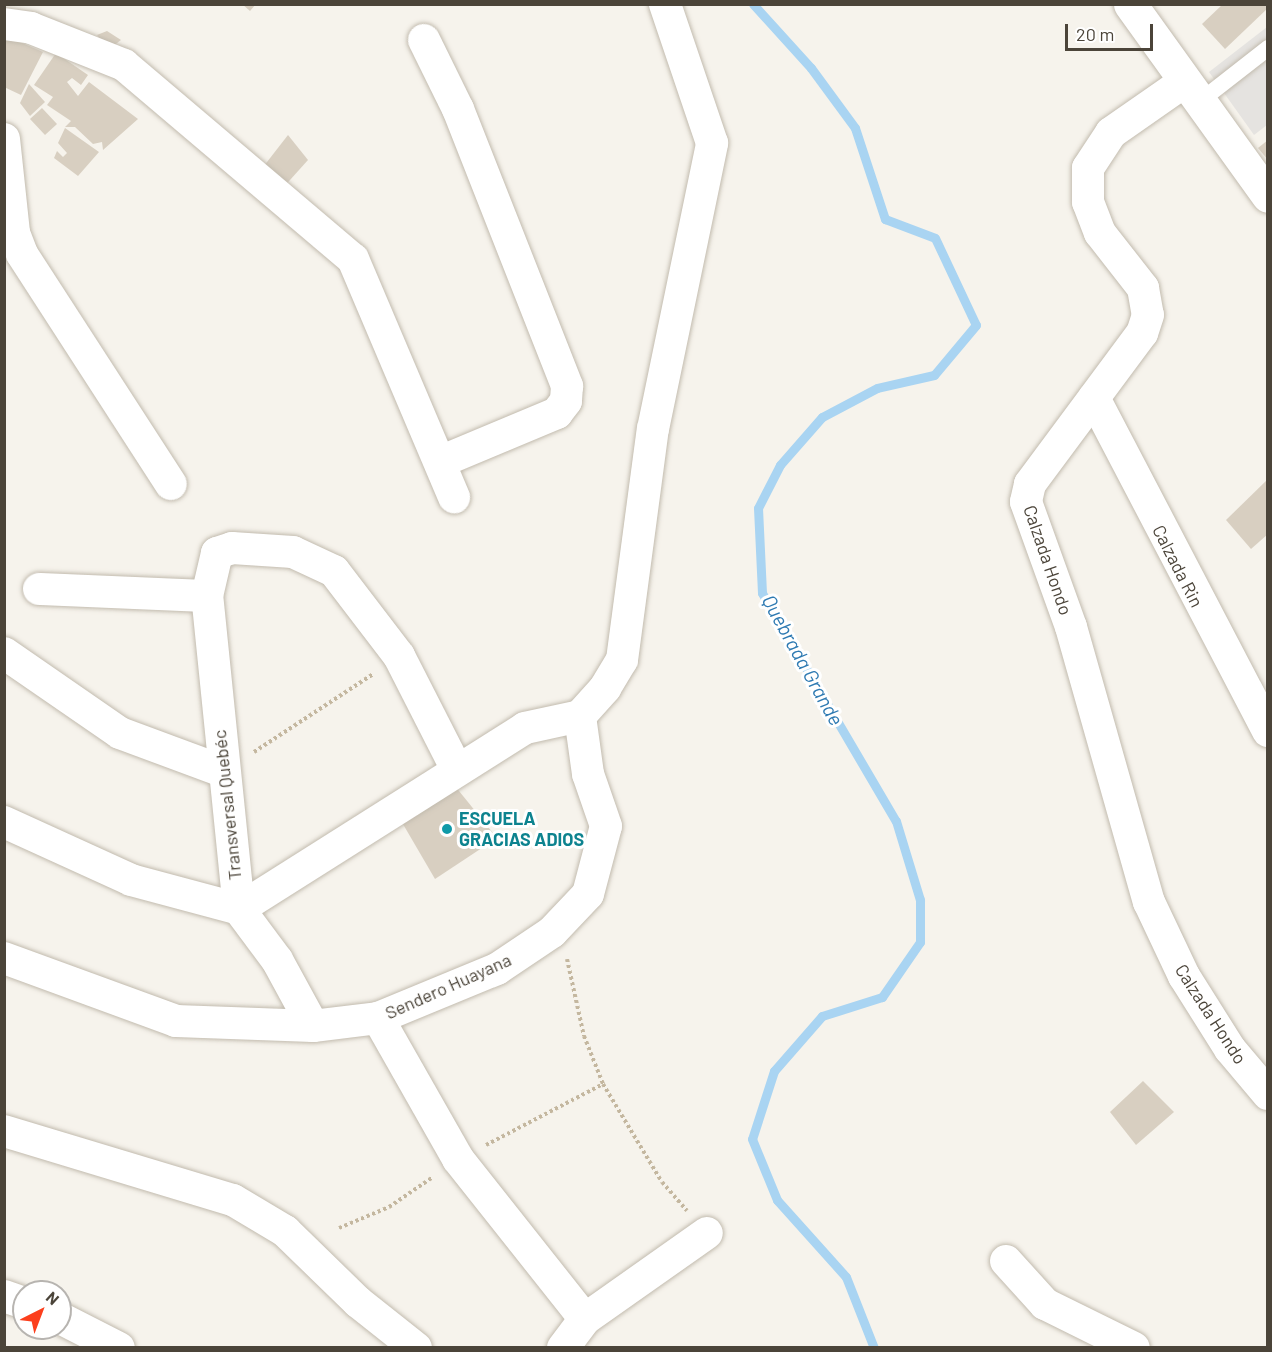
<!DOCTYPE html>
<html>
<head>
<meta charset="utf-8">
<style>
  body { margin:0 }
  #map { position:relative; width:1272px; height:1352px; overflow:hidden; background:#f6f3ec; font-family:Barlow,sans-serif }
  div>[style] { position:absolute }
  .parking>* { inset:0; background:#e5e3e0 }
  .stream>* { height:9px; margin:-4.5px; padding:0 4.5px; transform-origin:4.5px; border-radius:4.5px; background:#a9d4f2 }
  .building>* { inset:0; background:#d8cfc1 }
  .path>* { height:4px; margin-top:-2px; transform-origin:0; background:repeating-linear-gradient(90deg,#c4b79f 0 3px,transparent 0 6px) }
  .roads { filter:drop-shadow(0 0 2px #c2bbae) drop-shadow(0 0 2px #c2bbae) }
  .service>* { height:16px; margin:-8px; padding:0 8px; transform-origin:8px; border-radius:8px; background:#fff }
  .minor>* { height:32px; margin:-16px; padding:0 16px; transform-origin:16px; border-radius:16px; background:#fff }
  .tertiary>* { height:33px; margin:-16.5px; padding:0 16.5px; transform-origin:16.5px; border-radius:16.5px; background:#fff }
  .dots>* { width:16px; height:16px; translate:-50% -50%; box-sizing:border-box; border:3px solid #fff; border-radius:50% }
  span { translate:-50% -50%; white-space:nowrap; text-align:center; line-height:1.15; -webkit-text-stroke:6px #fff; paint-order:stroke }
  .street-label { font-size:18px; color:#4b4439 }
  .culture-label { font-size:18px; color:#0d838f; font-weight:700 }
  .left { translate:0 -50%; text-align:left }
  .water-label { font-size:20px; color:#2e7ab2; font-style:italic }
  .frame { position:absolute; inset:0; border:6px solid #4b4439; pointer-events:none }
  .north { position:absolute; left:12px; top:1280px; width:60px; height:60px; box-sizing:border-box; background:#fff; border:2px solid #b7b4b0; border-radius:50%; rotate:42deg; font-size:16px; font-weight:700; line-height:24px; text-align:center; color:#4b4439 }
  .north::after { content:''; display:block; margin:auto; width:21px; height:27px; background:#fc3f1d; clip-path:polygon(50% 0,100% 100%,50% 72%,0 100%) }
  .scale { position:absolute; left:1065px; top:24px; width:88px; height:27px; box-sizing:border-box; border:3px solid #4b4439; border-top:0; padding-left:8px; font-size:18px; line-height:21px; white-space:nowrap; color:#4b4439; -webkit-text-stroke:4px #fff; paint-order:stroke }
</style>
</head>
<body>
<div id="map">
  <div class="parking">
    <div style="clip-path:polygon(1267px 27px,1267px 125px,1254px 135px,1209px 72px)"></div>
  </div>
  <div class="stream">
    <div style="left:753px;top:4px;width:86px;rotate:47.8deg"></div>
    <div style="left:811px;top:68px;width:74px;rotate:53.7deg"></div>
    <div style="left:855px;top:128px;width:96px;rotate:71.8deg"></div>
    <div style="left:885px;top:219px;width:53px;rotate:20.8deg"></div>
    <div style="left:935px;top:238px;width:96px;rotate:64.8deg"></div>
    <div style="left:976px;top:325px;width:65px;rotate:130deg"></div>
    <div style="left:934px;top:375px;width:58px;rotate:167.2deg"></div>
    <div style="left:877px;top:388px;width:62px;rotate:152.2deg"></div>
    <div style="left:822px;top:417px;width:64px;rotate:131.2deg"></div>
    <div style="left:780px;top:465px;width:48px;rotate:117.1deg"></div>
    <div style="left:758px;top:508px;width:85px;rotate:87.3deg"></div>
    <div style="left:762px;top:593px;width:264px;rotate:59.6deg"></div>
    <div style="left:896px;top:821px;width:83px;rotate:73.1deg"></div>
    <div style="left:920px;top:900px;width:42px;rotate:90deg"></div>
    <div style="left:920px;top:942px;width:67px;rotate:124.6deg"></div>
    <div style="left:882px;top:997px;width:63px;rotate:162.4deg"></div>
    <div style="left:822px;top:1016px;width:73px;rotate:131.1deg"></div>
    <div style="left:774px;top:1071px;width:71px;rotate:107.9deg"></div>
    <div style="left:752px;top:1139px;width:66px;rotate:67.7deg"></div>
    <div style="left:777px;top:1200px;width:103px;rotate:48.1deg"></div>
    <div style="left:846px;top:1277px;width:76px;rotate:68.5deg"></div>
  </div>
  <div class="building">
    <div style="clip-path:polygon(242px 4px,256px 4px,250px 11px)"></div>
    <div style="clip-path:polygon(1223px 4px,1268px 4px,1268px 8px,1225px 49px,1202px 24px)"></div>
    <div style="clip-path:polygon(107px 31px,121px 40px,108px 50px,97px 35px)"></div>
    <div style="clip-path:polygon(4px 35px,43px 52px,21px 95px,4px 87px)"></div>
    <div style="clip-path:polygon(56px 53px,88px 75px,81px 85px,72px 78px,67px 82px,78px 96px,89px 82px,138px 119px,103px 150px,102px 142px,93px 144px,75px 127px,65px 127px,71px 121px,47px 105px,53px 97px,34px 85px)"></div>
    <div style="clip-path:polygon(29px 84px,45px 102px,30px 116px,20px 103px)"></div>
    <div style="clip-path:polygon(42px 108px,57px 124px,45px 135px,30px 119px)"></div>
    <div style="clip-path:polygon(65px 128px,99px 152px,78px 176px,54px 158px,57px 151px,63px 157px,67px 153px,58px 143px)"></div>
    <div style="clip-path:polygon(288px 135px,308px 160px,281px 190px,260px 171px)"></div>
    <div style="clip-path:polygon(1268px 140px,1268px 160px,1258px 148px)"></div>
    <div style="clip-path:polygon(1268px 479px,1268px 534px,1251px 549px,1226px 520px)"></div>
    <div style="clip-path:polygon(455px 786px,497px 838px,435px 879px,400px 819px)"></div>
    <div style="clip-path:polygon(1143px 1081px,1174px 1112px,1136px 1145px,1110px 1112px)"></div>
  </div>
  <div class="path">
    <div style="left:254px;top:752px;width:142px;rotate:-33.2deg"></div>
    <div style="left:567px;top:959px;width:79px;rotate:77.6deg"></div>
    <div style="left:584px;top:1036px;width:52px;rotate:68.4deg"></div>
    <div style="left:603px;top:1084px;width:114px;rotate:59deg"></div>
    <div style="left:662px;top:1182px;width:38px;rotate:49deg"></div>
    <div style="left:486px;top:1145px;width:132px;rotate:-27.5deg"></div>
    <div style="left:339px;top:1228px;width:54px;rotate:-22.8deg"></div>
    <div style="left:389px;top:1207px;width:53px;rotate:-34.3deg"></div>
  </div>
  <div class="roads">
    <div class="service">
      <div style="left:1199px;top:102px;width:88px;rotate:-38deg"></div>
    </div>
    <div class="minor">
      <div style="left:4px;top:24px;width:27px;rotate:8deg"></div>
      <div style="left:31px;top:28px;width:100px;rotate:21.7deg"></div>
      <div style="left:124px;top:65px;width:300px;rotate:40.3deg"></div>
      <div style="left:353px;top:259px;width:259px;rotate:67deg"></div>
      <div style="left:424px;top:40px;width:77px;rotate:63.8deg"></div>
      <div style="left:458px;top:109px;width:298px;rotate:68.5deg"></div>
      <div style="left:567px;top:386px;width:15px;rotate:94deg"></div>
      <div style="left:566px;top:401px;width:15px;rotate:127deg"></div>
      <div style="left:557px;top:413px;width:127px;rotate:157.3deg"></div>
      <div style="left:1184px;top:82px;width:89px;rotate:145.1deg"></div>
      <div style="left:1111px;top:133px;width:42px;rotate:123.3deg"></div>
      <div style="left:1088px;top:168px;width:34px;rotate:90deg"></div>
      <div style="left:1088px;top:202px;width:33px;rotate:69deg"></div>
      <div style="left:1100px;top:233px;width:70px;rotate:52deg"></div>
      <div style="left:1143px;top:288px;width:27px;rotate:80deg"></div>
      <div style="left:1148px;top:315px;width:19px;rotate:108deg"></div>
      <div style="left:1142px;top:333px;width:188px;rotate:126.6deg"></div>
      <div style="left:1030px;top:484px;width:18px;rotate:103deg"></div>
      <div style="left:1026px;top:502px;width:133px;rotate:70.2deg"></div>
      <div style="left:1071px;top:627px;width:286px;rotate:74.2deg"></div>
      <div style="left:1149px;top:902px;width:82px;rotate:64.7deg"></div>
      <div style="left:1184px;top:976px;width:86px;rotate:57.8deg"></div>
      <div style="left:1230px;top:1049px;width:59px;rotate:49.8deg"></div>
      <div style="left:4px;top:139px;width:95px;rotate:83.9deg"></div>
      <div style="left:14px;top:233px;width:22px;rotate:69deg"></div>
      <div style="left:22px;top:254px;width:274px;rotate:57.1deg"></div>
      <div style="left:1094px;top:398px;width:376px;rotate:62.4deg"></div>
      <div style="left:39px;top:589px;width:168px;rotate:2.4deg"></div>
      <div style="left:4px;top:653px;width:141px;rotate:34.6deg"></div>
      <div style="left:120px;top:733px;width:109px;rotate:20.4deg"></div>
      <div style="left:4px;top:822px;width:140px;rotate:24.5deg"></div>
      <div style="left:131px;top:880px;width:112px;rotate:15deg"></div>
      <div style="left:239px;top:909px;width:338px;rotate:-32.3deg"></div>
      <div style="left:525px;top:728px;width:56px;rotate:-12.3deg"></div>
      <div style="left:580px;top:716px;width:38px;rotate:-48deg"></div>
      <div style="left:605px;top:688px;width:33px;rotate:-59deg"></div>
      <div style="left:622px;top:660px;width:233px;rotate:-82.4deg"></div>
      <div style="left:653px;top:429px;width:292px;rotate:-78.3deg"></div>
      <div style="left:712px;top:143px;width:147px;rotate:-108.7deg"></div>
      <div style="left:4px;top:958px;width:183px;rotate:20.1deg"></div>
      <div style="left:176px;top:1021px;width:137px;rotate:2.1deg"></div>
      <div style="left:313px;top:1026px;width:65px;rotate:-7deg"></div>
      <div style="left:378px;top:1018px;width:129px;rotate:-22.4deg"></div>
      <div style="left:497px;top:969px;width:66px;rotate:-33.9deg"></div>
      <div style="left:552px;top:932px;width:52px;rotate:-46.5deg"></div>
      <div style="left:588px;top:894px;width:70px;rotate:-75.2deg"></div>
      <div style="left:606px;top:826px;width:55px;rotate:-109.1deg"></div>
      <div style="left:588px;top:774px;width:59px;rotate:-97.9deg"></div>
      <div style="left:378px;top:1018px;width:162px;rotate:60.4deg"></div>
      <div style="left:458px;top:1159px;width:204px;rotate:51.6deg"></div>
      <div style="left:313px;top:1026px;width:75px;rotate:-118.6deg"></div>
      <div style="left:277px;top:960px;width:64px;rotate:-126.7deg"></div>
      <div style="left:239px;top:909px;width:315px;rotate:-95.8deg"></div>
      <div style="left:207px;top:596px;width:44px;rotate:-76.9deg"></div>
      <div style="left:217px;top:553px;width:16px;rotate:-18deg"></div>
      <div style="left:232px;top:548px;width:61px;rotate:3.8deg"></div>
      <div style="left:293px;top:552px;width:45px;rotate:24.9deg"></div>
      <div style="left:334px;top:571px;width:107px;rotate:52.6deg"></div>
      <div style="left:399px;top:656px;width:128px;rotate:63deg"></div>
      <div style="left:4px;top:1131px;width:239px;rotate:16.8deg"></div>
      <div style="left:233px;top:1200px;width:61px;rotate:30.8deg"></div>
      <div style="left:285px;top:1231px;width:102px;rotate:44.2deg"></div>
      <div style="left:358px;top:1302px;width:74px;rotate:38.4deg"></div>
      <div style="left:1006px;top:1261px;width:58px;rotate:47.8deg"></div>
      <div style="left:1045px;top:1304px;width:99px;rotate:26.3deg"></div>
      <div style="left:4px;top:1296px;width:21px;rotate:19deg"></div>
      <div style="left:60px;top:1318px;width:66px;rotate:27deg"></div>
      <div style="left:563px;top:1348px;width:36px;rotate:-53deg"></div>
      <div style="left:585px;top:1319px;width:149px;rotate:-35.2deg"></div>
    </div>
    <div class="tertiary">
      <div style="left:1130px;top:4px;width:236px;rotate:54.3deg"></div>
    </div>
  </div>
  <div class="dots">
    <div style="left:447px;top:829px;background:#0f9aa8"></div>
  </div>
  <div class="street-label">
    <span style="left:1048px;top:560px;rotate:71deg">Calzada Hondo</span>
    <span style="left:1178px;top:566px;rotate:63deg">Calzada Rin</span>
    <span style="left:227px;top:805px;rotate:-96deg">Transversal Quebéc</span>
    <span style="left:448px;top:986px;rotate:-24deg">Sendero Huayana</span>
    <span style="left:1211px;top:1014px;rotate:57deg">Calzada Hondo</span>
  </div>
  <div class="culture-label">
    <span class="left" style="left:459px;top:829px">ESCUELA<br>GRACIAS ADIOS</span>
  </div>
  <div class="water-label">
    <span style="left:803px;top:660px;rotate:61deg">Quebrada Grande</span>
  </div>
  <div class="frame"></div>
  <div class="north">N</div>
  <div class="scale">20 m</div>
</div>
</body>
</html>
